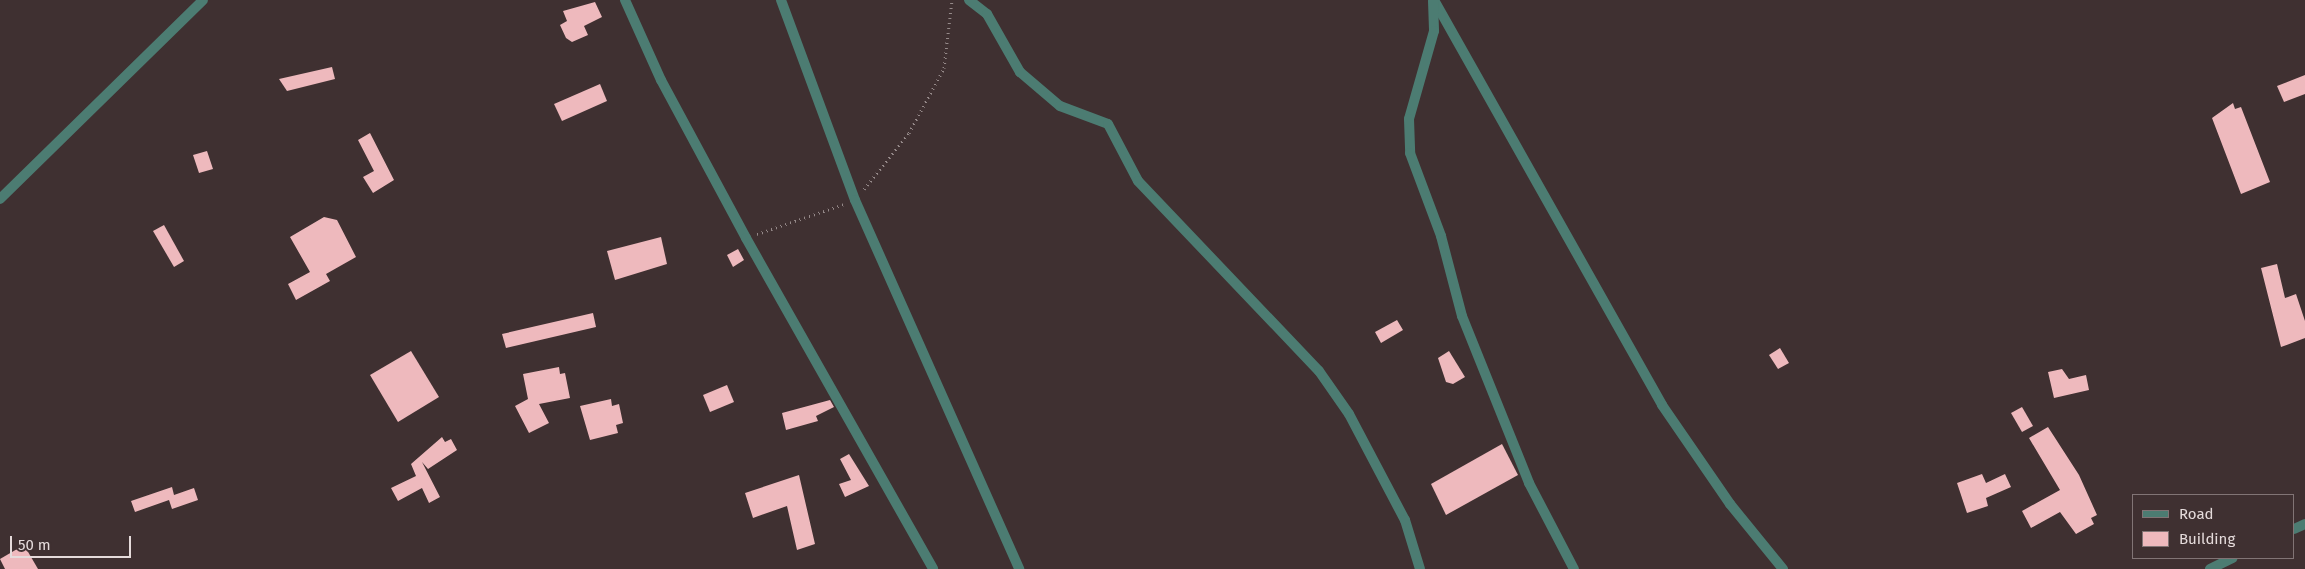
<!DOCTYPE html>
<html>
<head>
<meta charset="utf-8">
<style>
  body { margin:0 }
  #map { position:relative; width:2305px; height:569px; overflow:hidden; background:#3f3031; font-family:"Fira Sans",sans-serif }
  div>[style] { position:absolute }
  .building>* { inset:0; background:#eeb9bd }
  .path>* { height:3px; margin-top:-1.5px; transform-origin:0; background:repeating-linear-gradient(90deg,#958989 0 1px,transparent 0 5px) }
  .street>* { height:10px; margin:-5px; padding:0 5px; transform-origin:5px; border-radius:5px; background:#4c7c72 }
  span { translate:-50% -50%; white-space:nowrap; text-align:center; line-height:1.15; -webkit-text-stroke:5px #3f3031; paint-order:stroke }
  .legend { position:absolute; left:2132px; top:494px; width:162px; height:65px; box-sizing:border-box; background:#3f3031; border:1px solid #817475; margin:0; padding:6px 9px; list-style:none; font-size:15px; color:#e5dbdb }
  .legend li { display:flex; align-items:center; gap:10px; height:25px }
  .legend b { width:25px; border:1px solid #817475 }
  .scale { position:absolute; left:10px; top:536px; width:121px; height:22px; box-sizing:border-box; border:2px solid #e5dbdb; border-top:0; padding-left:6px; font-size:15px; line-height:18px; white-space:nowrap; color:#e5dbdb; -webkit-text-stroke:4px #3f3031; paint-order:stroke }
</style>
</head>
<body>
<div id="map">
  <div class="building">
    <div style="clip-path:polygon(595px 2px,602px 17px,584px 26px,588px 35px,572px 42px,566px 38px,560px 25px,567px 21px,563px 11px)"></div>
    <div style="clip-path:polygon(332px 67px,335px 79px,287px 91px,279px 79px)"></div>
    <div style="clip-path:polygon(2305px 75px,2305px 94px,2284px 102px,2277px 86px)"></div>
    <div style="clip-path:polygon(600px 84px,607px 101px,562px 121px,554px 104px)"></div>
    <div style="clip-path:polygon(2233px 103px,2235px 109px,2241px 107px,2270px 182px,2241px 194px,2212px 118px)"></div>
    <div style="clip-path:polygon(370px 133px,394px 180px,373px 193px,363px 177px,374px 171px,358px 140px)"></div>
    <div style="clip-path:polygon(207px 151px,213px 169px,199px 173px,193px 155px)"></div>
    <div style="clip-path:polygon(324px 217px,337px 220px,356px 257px,326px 274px,330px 281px,296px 300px,288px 284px,310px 272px,290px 237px)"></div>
    <div style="clip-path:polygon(164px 225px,184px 261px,174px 267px,153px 231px)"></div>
    <div style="clip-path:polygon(661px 237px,667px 264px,615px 280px,607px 251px)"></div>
    <div style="clip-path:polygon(738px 249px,744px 260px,733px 267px,727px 255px)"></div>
    <div style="clip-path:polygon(2277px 264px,2285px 298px,2296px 294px,2305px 321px,2305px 338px,2281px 347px,2261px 268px)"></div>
    <div style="clip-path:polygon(593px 313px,596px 327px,506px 348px,502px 334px)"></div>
    <div style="clip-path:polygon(1397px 320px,1403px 330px,1381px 343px,1375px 332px)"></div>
    <div style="clip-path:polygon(1780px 348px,1789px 363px,1778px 369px,1769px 355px)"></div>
    <div style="clip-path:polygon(411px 351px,439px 397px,398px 422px,370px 375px)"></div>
    <div style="clip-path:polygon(1449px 351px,1465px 377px,1453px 384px,1446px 382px,1438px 358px)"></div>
    <div style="clip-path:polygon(559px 367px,560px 374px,565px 373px,570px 398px,539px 404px,549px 423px,529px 433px,515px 406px,528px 399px,523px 374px)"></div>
    <div style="clip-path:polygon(2062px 369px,2069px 379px,2086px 375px,2089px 390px,2054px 398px,2048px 372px)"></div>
    <div style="clip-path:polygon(727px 385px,734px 402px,710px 412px,703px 395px)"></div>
    <div style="clip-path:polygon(611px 399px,612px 406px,619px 404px,623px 423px,616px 425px,618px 433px,590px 440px,580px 406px)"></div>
    <div style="clip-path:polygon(830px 400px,834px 407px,816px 416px,818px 421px,786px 430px,782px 413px)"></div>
    <div style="clip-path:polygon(2022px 407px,2033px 426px,2022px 432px,2011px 413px)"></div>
    <div style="clip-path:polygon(2048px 427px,2079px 475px,2097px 515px,2091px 518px,2094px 524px,2076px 534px,2060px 512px,2031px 528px,2022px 511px,2060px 490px,2029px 438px)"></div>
    <div style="clip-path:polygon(442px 437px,445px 442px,451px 439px,457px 450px,428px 469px,422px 462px,440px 497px,429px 503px,422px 488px,398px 501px,391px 488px,416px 476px,411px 464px)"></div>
    <div style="clip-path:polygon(1502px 444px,1518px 475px,1446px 515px,1431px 484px)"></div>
    <div style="clip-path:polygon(849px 454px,869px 486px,845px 497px,839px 484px,851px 480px,840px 459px)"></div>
    <div style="clip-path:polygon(1982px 474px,1986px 483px,2005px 474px,2011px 487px,1986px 498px,1988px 506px,1967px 513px,1957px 483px)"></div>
    <div style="clip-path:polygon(799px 475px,815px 544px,797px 550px,787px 506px,753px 518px,745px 493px)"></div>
    <div style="clip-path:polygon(172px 487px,174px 495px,194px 488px,198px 500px,172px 509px,169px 500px,135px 512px,131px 501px)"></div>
    <div style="clip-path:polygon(24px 545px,38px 569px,5px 569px,0 559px)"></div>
  </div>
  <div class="path">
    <div style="left:864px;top:189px;width:72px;rotate:-51.2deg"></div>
    <div style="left:909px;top:133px;width:74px;rotate:-61.7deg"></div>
    <div style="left:944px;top:68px;width:68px;rotate:-83.3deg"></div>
    <div style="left:757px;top:234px;width:92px;rotate:-19deg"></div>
  </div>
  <div class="street">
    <div style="left:625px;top:0;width:88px;rotate:65.8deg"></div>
    <div style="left:661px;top:80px;width:179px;rotate:61.7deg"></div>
    <div style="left:746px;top:238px;width:380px;rotate:60.5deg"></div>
    <div style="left:781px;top:0;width:213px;rotate:69.7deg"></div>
    <div style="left:855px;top:200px;width:404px;rotate:66deg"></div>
    <div style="left:969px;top:0;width:23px;rotate:38deg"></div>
    <div style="left:987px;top:14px;width:67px;rotate:60.4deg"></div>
    <div style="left:1020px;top:72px;width:52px;rotate:40.4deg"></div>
    <div style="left:1060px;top:106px;width:51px;rotate:20.6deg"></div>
    <div style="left:1108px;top:124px;width:64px;rotate:62.2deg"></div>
    <div style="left:1138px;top:181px;width:262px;rotate:46.4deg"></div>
    <div style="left:1319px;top:371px;width:52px;rotate:55.1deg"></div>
    <div style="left:1349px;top:414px;width:120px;rotate:62.2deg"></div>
    <div style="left:1405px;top:520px;width:51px;rotate:73deg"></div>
    <div style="left:1434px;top:0;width:465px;rotate:60.6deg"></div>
    <div style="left:1662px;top:405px;width:120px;rotate:55.5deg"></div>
    <div style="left:1730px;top:504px;width:84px;rotate:50.8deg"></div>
    <div style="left:1433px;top:1px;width:30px;rotate:88deg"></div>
    <div style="left:1434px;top:31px;width:91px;rotate:105.9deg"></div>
    <div style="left:1409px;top:119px;width:34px;rotate:88deg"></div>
    <div style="left:1410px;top:153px;width:89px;rotate:69.5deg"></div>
    <div style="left:1441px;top:236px;width:83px;rotate:75.3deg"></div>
    <div style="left:1462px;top:316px;width:180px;rotate:68.1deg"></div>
    <div style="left:1529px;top:483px;width:97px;rotate:62.4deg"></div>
    <div style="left:0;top:199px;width:284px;rotate:-44.4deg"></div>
    <div style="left:2294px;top:529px;width:12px;rotate:-24deg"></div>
    <div style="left:2210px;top:569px;width:25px;rotate:-26deg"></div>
  </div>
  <ul class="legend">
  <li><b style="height:6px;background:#4c7c72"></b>Road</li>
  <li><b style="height:14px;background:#eeb9bd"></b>Building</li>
  </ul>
  <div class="scale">50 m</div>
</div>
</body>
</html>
